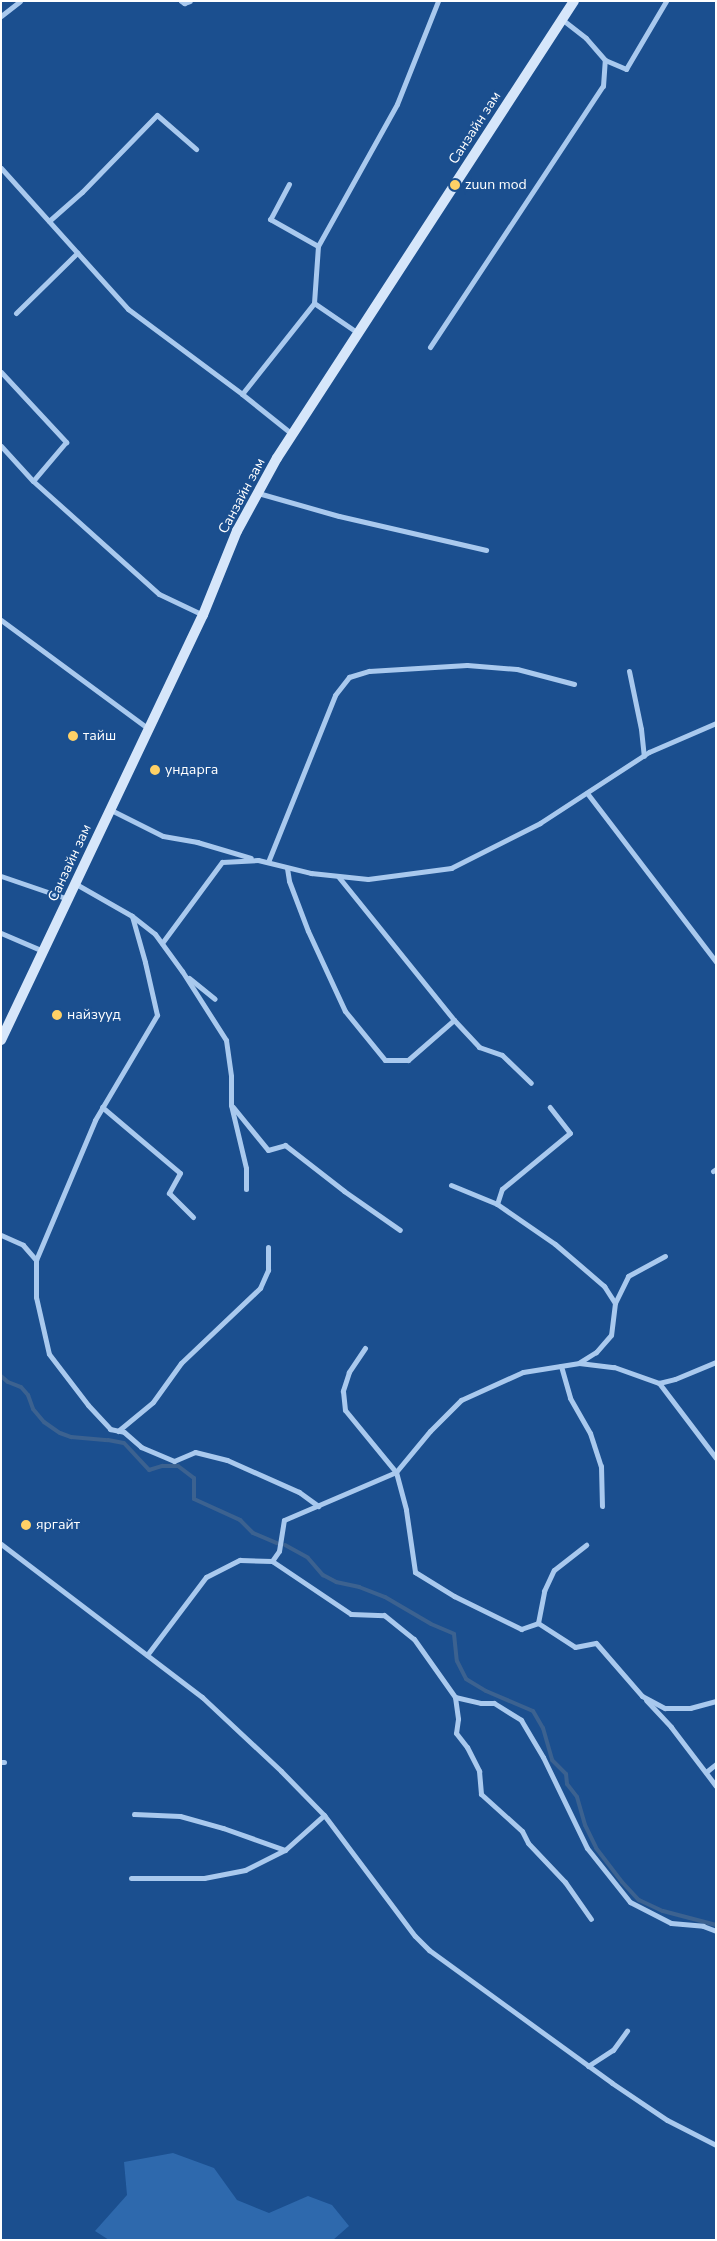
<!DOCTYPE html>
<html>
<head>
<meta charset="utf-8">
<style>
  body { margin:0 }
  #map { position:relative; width:717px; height:2241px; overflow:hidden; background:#1b4f8f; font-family:"Nunito Sans",sans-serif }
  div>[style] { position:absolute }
  .green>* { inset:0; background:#2e69ad }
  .stream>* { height:4px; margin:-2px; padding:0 2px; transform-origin:2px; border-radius:2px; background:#3c6290 }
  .minor>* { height:5px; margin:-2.5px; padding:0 2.5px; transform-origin:2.5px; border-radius:2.5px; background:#a9c9ee }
  .secondary>* { height:10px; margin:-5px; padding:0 5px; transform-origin:5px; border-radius:5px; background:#d6e6fa }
  .dots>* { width:14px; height:14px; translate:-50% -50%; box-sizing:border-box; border:2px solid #1b4f8f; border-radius:50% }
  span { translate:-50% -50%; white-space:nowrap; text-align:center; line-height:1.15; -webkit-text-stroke:4px #1b4f8f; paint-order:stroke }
  .street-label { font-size:14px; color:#fff }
  .poi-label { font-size:14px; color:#fff }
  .left { translate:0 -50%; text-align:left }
  .frame { position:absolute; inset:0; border:2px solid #fff; pointer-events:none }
</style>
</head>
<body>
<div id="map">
  <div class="green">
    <div style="clip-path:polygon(173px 2153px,214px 2168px,237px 2200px,269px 2213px,308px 2196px,332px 2205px,349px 2226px,333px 2240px,109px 2240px,95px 2231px,127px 2195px,124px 2162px)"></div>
  </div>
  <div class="stream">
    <div style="left:1px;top:1376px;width:9px;rotate:41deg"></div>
    <div style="left:8px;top:1382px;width:14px;rotate:21deg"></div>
    <div style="left:21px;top:1387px;width:11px;rotate:49deg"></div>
    <div style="left:28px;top:1395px;width:15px;rotate:70deg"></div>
    <div style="left:33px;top:1409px;width:17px;rotate:50deg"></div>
    <div style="left:44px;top:1422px;width:19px;rotate:35deg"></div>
    <div style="left:60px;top:1433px;width:12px;rotate:20deg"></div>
    <div style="left:71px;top:1437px;width:37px;rotate:5deg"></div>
    <div style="left:108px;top:1440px;width:16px;rotate:11deg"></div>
    <div style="left:124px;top:1443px;width:37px;rotate:47deg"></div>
    <div style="left:149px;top:1470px;width:14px;rotate:-17deg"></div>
    <div style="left:162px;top:1466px;width:16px"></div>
    <div style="left:178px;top:1466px;width:20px;rotate:37deg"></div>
    <div style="left:194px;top:1478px;width:21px;rotate:90deg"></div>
    <div style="left:194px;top:1499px;width:51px;rotate:24.5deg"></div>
    <div style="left:240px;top:1520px;width:18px;rotate:45deg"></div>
    <div style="left:253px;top:1533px;width:26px;rotate:23deg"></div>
    <div style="left:285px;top:1545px;width:26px;rotate:29deg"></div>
    <div style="left:308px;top:1558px;width:23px;rotate:49deg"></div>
    <div style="left:323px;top:1575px;width:15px;rotate:28deg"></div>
    <div style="left:336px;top:1582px;width:24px;rotate:12deg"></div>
    <div style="left:359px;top:1587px;width:28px;rotate:21deg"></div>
    <div style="left:385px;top:1597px;width:53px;rotate:30.4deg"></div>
    <div style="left:431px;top:1624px;width:25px;rotate:23deg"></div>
    <div style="left:454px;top:1634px;width:27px;rotate:84deg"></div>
    <div style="left:457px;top:1661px;width:20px;rotate:63deg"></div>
    <div style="left:466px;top:1679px;width:23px;rotate:31deg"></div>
    <div style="left:486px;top:1691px;width:51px;rotate:23.1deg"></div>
    <div style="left:533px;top:1711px;width:20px;rotate:60deg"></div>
    <div style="left:543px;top:1728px;width:33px;rotate:74deg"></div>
    <div style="left:552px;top:1760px;width:20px;rotate:45deg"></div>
    <div style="left:566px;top:1774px;width:10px;rotate:84deg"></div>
    <div style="left:567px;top:1784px;width:16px;rotate:52deg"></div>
    <div style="left:577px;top:1797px;width:29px;rotate:74deg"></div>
    <div style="left:585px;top:1825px;width:25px;rotate:64deg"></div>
    <div style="left:596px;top:1848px;width:43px;rotate:52.6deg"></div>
    <div style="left:622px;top:1882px;width:25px;rotate:47deg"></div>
    <div style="left:639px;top:1900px;width:26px;rotate:25deg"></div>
    <div style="left:663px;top:1911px;width:55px;rotate:14.8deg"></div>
  </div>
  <div class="minor">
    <div style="left:181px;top:1px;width:4px;rotate:34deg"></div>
    <div style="left:184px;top:3px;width:6px;rotate:-18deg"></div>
    <div style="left:1px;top:16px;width:24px;rotate:-38deg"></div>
    <div style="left:605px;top:60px;width:23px;rotate:23deg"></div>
    <div style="left:626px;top:69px;width:79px;rotate:-59.5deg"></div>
    <div style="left:1px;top:168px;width:190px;rotate:48deg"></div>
    <div style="left:128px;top:309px;width:142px;rotate:36.7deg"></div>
    <div style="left:242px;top:394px;width:116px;rotate:-51.6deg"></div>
    <div style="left:289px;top:184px;width:40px;rotate:118deg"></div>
    <div style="left:270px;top:219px;width:55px;rotate:29.4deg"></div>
    <div style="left:49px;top:221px;width:44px;rotate:-41.3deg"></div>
    <div style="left:82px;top:192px;width:107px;rotate:-45.8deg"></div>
    <div style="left:157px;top:115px;width:52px;rotate:41.1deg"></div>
    <div style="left:16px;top:313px;width:86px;rotate:-44.5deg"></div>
    <div style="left:358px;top:333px;width:53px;rotate:-145.7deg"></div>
    <div style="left:314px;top:303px;width:57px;rotate:-86deg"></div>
    <div style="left:318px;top:246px;width:162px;rotate:-60.9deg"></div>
    <div style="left:397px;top:104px;width:111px;rotate:-68.3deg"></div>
    <div style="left:430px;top:347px;width:313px;rotate:-56.5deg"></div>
    <div style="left:603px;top:86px;width:26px;rotate:-86deg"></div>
    <div style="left:605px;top:60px;width:29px;rotate:-131deg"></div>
    <div style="left:586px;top:38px;width:31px;rotate:-142deg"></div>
    <div style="left:1px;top:372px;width:96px;rotate:47.1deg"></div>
    <div style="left:66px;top:442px;width:51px;rotate:130.2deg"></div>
    <div style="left:242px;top:394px;width:64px;rotate:38.7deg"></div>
    <div style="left:1px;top:446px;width:47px;rotate:47.6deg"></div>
    <div style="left:33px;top:481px;width:169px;rotate:41.9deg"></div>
    <div style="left:159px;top:594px;width:49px;rotate:25.5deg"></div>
    <div style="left:258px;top:493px;width:84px;rotate:15.9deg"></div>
    <div style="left:339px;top:516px;width:151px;rotate:13deg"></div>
    <div style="left:1px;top:620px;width:184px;rotate:36.4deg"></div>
    <div style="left:629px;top:671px;width:59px;rotate:78.3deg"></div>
    <div style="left:641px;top:729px;width:27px;rotate:84deg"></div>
    <div style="left:587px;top:793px;width:213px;rotate:52.6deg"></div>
    <div style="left:111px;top:810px;width:58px;rotate:26.6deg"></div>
    <div style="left:163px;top:836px;width:35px;rotate:10deg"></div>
    <div style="left:197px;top:842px;width:56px;rotate:16.5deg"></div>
    <div style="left:268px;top:862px;width:180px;rotate:-68.1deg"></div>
    <div style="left:335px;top:695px;width:23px;rotate:-52deg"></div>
    <div style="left:349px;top:677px;width:21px;rotate:-17deg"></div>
    <div style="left:369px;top:671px;width:98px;rotate:-3.5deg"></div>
    <div style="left:467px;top:665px;width:50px;rotate:4.6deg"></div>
    <div style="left:517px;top:669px;width:59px;rotate:14.7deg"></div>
    <div style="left:287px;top:868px;width:13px;rotate:81deg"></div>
    <div style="left:289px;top:881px;width:53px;rotate:69.2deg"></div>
    <div style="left:308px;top:931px;width:88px;rotate:65.2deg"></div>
    <div style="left:345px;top:1011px;width:63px;rotate:50.8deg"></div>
    <div style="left:385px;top:1060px;width:23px"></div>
    <div style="left:408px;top:1060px;width:61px;rotate:-41deg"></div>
    <div style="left:454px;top:1020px;width:185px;rotate:-128.9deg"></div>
    <div style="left:1px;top:876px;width:71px;rotate:18.9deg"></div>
    <div style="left:76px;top:884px;width:64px;rotate:29.7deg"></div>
    <div style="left:132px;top:916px;width:29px;rotate:38deg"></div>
    <div style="left:155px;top:934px;width:46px;rotate:53.9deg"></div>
    <div style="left:182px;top:971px;width:82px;rotate:57.5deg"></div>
    <div style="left:226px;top:1040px;width:36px;rotate:82deg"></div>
    <div style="left:231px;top:1076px;width:29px;rotate:90deg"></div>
    <div style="left:231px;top:1105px;width:65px;rotate:76.6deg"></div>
    <div style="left:246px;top:1168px;width:21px;rotate:90deg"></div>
    <div style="left:1px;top:933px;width:46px;rotate:23.2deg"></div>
    <div style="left:162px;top:943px;width:101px;rotate:-53.5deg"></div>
    <div style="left:222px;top:862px;width:36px;rotate:-3deg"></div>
    <div style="left:258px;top:860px;width:55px;rotate:13.8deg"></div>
    <div style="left:311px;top:873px;width:57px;rotate:6deg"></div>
    <div style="left:368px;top:879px;width:84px;rotate:-7.5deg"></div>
    <div style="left:451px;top:868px;width:100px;rotate:-26.8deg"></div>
    <div style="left:540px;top:823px;width:130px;rotate:-33.1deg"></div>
    <div style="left:649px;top:752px;width:73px;rotate:-23.4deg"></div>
    <div style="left:189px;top:978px;width:33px;rotate:39deg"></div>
    <div style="left:454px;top:1020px;width:37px;rotate:47deg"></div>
    <div style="left:479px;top:1047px;width:24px;rotate:19deg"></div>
    <div style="left:502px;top:1055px;width:40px;rotate:44deg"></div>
    <div style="left:102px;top:1107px;width:102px;rotate:40.2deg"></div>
    <div style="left:180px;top:1173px;width:23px;rotate:119deg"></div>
    <div style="left:169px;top:1193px;width:34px;rotate:45deg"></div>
    <div style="left:233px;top:1107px;width:55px;rotate:50.9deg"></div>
    <div style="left:268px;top:1150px;width:18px;rotate:-16deg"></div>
    <div style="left:285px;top:1145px;width:75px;rotate:37.9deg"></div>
    <div style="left:344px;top:1191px;width:68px;rotate:34.9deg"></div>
    <div style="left:713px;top:1171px;width:4px;rotate:-34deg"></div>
    <div style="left:451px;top:1185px;width:50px;rotate:22.4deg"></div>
    <div style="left:497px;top:1204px;width:70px;rotate:34.6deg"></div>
    <div style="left:555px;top:1244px;width:65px;rotate:40.6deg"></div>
    <div style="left:604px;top:1286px;width:20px;rotate:57deg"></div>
    <div style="left:615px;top:1303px;width:32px;rotate:97deg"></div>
    <div style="left:611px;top:1335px;width:23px;rotate:131deg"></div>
    <div style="left:596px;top:1352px;width:19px;rotate:148deg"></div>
    <div style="left:497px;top:1204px;width:16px;rotate:-72deg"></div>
    <div style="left:502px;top:1189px;width:88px;rotate:-39.5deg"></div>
    <div style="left:570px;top:1133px;width:33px;rotate:-128deg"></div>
    <div style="left:1px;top:1235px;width:24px;rotate:24deg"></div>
    <div style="left:23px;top:1245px;width:20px;rotate:49deg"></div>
    <div style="left:36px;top:1260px;width:37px;rotate:90deg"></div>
    <div style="left:36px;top:1297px;width:58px;rotate:77.2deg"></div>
    <div style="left:49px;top:1354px;width:64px;rotate:52.6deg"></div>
    <div style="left:88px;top:1405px;width:33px;rotate:47deg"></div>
    <div style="left:110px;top:1429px;width:14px;rotate:12deg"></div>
    <div style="left:124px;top:1432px;width:23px;rotate:41deg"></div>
    <div style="left:141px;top:1447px;width:36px;rotate:23deg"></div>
    <div style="left:174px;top:1461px;width:23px;rotate:-23deg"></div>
    <div style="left:195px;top:1452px;width:33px;rotate:14deg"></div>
    <div style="left:227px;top:1460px;width:79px;rotate:24deg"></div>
    <div style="left:299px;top:1492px;width:24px;rotate:36deg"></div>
    <div style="left:36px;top:1260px;width:152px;rotate:-67.1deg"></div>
    <div style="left:95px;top:1120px;width:122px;rotate:-59.4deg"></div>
    <div style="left:157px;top:1015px;width:54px;rotate:-102.8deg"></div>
    <div style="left:145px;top:962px;width:48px;rotate:-105.8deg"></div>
    <div style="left:615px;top:1303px;width:30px;rotate:-64deg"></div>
    <div style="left:628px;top:1276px;width:42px;rotate:-28.4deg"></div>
    <div style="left:365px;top:1348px;width:29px;rotate:124deg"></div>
    <div style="left:349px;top:1372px;width:20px;rotate:108deg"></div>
    <div style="left:343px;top:1391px;width:19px;rotate:84deg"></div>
    <div style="left:345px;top:1410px;width:80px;rotate:50.6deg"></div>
    <div style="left:396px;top:1472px;width:39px;rotate:75deg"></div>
    <div style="left:406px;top:1510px;width:63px;rotate:81.7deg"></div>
    <div style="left:415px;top:1572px;width:46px;rotate:31.6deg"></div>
    <div style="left:454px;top:1596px;width:75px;rotate:26.2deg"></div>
    <div style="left:521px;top:1629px;width:18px;rotate:-19deg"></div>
    <div style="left:538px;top:1623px;width:44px;rotate:33deg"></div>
    <div style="left:575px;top:1647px;width:21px;rotate:-11deg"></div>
    <div style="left:596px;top:1643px;width:70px;rotate:49deg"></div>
    <div style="left:642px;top:1696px;width:26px;rotate:28deg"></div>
    <div style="left:665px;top:1708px;width:25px"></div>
    <div style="left:690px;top:1708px;width:27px;rotate:-15deg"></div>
    <div style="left:561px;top:1366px;width:33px;rotate:74deg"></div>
    <div style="left:570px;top:1398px;width:40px;rotate:60.3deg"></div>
    <div style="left:590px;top:1433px;width:35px;rotate:72deg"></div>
    <div style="left:601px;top:1466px;width:40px;rotate:88.6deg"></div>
    <div style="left:659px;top:1383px;width:94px;rotate:52.8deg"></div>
    <div style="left:118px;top:1431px;width:45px;rotate:-39.6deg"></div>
    <div style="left:153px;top:1402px;width:48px;rotate:-54.3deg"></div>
    <div style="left:181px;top:1363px;width:109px;rotate:-43.5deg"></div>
    <div style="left:260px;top:1288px;width:20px;rotate:-66deg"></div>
    <div style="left:268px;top:1270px;width:23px;rotate:-90deg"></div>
    <div style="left:1px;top:1544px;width:253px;rotate:37.3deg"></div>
    <div style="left:202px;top:1697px;width:108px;rotate:43.1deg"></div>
    <div style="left:281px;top:1771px;width:62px;rotate:45.7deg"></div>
    <div style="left:324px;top:1815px;width:151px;rotate:53.1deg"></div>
    <div style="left:415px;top:1936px;width:20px;rotate:45deg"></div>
    <div style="left:429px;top:1950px;width:226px;rotate:36deg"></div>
    <div style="left:612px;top:2083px;width:66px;rotate:33.9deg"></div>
    <div style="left:667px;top:2120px;width:55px;rotate:27deg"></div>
    <div style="left:272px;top:1561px;width:95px;rotate:33.9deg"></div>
    <div style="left:351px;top:1614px;width:33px;rotate:2deg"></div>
    <div style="left:384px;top:1615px;width:38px;rotate:39deg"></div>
    <div style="left:414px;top:1639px;width:71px;rotate:54.7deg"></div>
    <div style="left:455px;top:1697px;width:27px;rotate:13deg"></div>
    <div style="left:481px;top:1703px;width:13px"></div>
    <div style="left:494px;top:1703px;width:32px;rotate:32deg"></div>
    <div style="left:521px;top:1720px;width:43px;rotate:59.3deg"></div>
    <div style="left:543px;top:1757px;width:101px;rotate:64.2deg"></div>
    <div style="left:587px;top:1848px;width:69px;rotate:51.5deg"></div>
    <div style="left:630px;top:1902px;width:46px;rotate:27.1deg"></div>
    <div style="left:671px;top:1923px;width:32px;rotate:5deg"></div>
    <div style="left:703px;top:1926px;width:14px;rotate:21deg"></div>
    <div style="left:538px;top:1623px;width:33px;rotate:-79deg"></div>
    <div style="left:544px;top:1591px;width:23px;rotate:-65deg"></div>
    <div style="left:554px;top:1570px;width:41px;rotate:-38deg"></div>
    <div style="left:147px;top:1655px;width:98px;rotate:-52.9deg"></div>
    <div style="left:206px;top:1577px;width:38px;rotate:-27deg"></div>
    <div style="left:240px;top:1560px;width:32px;rotate:2deg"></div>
    <div style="left:272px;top:1561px;width:12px;rotate:-55deg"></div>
    <div style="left:279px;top:1551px;width:31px;rotate:-81deg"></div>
    <div style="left:284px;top:1520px;width:122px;rotate:-23.2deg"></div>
    <div style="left:396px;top:1472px;width:53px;rotate:-50.3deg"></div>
    <div style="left:430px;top:1431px;width:44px;rotate:-45deg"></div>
    <div style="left:461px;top:1400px;width:68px;rotate:-24.3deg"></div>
    <div style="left:523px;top:1372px;width:57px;rotate:-9.1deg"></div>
    <div style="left:579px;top:1363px;width:35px;rotate:7deg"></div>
    <div style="left:614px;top:1367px;width:48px;rotate:19.6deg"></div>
    <div style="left:659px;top:1383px;width:16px;rotate:-14deg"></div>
    <div style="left:675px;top:1379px;width:44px;rotate:-22.5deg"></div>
    <div style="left:455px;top:1697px;width:22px;rotate:82deg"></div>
    <div style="left:458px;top:1719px;width:14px;rotate:98deg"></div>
    <div style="left:456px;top:1733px;width:18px;rotate:52deg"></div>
    <div style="left:467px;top:1747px;width:27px;rotate:63deg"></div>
    <div style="left:479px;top:1771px;width:23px;rotate:85deg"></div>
    <div style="left:481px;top:1794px;width:55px;rotate:42.1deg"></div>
    <div style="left:522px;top:1831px;width:13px;rotate:63deg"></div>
    <div style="left:528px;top:1843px;width:54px;rotate:46.5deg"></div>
    <div style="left:565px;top:1882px;width:45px;rotate:54.9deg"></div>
    <div style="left:646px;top:1700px;width:37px;rotate:47deg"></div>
    <div style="left:671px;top:1727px;width:74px;rotate:52.7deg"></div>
    <div style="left:1px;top:1762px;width:3px"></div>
    <div style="left:706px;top:1772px;width:13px;rotate:-39deg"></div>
    <div style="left:134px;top:1814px;width:46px;rotate:2.5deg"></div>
    <div style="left:180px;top:1816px;width:45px;rotate:15.6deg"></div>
    <div style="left:223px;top:1828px;width:66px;rotate:19.5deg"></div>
    <div style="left:285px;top:1850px;width:52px;rotate:-41.9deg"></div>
    <div style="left:131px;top:1878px;width:73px"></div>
    <div style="left:204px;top:1878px;width:42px;rotate:-11deg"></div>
    <div style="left:245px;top:1870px;width:45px;rotate:-26.6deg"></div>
    <div style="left:588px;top:2066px;width:30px;rotate:-33deg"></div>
    <div style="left:613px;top:2050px;width:24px;rotate:-54deg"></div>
  </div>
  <div class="secondary">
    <div style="left:1px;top:1040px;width:471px;rotate:-64.6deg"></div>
    <div style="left:203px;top:615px;width:91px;rotate:-68deg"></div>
    <div style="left:237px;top:531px;width:83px;rotate:-61.3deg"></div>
    <div style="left:277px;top:458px;width:545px;rotate:-56.98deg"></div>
  </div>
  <div class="dots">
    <div style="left:455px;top:185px;background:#ffd166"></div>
    <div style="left:73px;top:736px;background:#ffd166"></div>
    <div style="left:155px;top:770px;background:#ffd166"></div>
    <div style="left:57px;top:1015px;background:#ffd166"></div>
    <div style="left:26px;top:1525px;background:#ffd166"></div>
  </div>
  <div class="street-label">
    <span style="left:475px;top:128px;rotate:-57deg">Санзайн зам</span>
    <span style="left:242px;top:496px;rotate:-62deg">Санзайн зам</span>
    <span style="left:70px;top:863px;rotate:-65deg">Санзайн зам</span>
  </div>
  <div class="poi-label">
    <span class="left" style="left:465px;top:185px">zuun mod</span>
    <span class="left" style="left:83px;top:736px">тайш</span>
    <span class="left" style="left:165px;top:770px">ундарга</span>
    <span class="left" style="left:67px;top:1015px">найзууд</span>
    <span class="left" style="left:36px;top:1525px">яргайт</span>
  </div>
  <div class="frame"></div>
</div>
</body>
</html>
